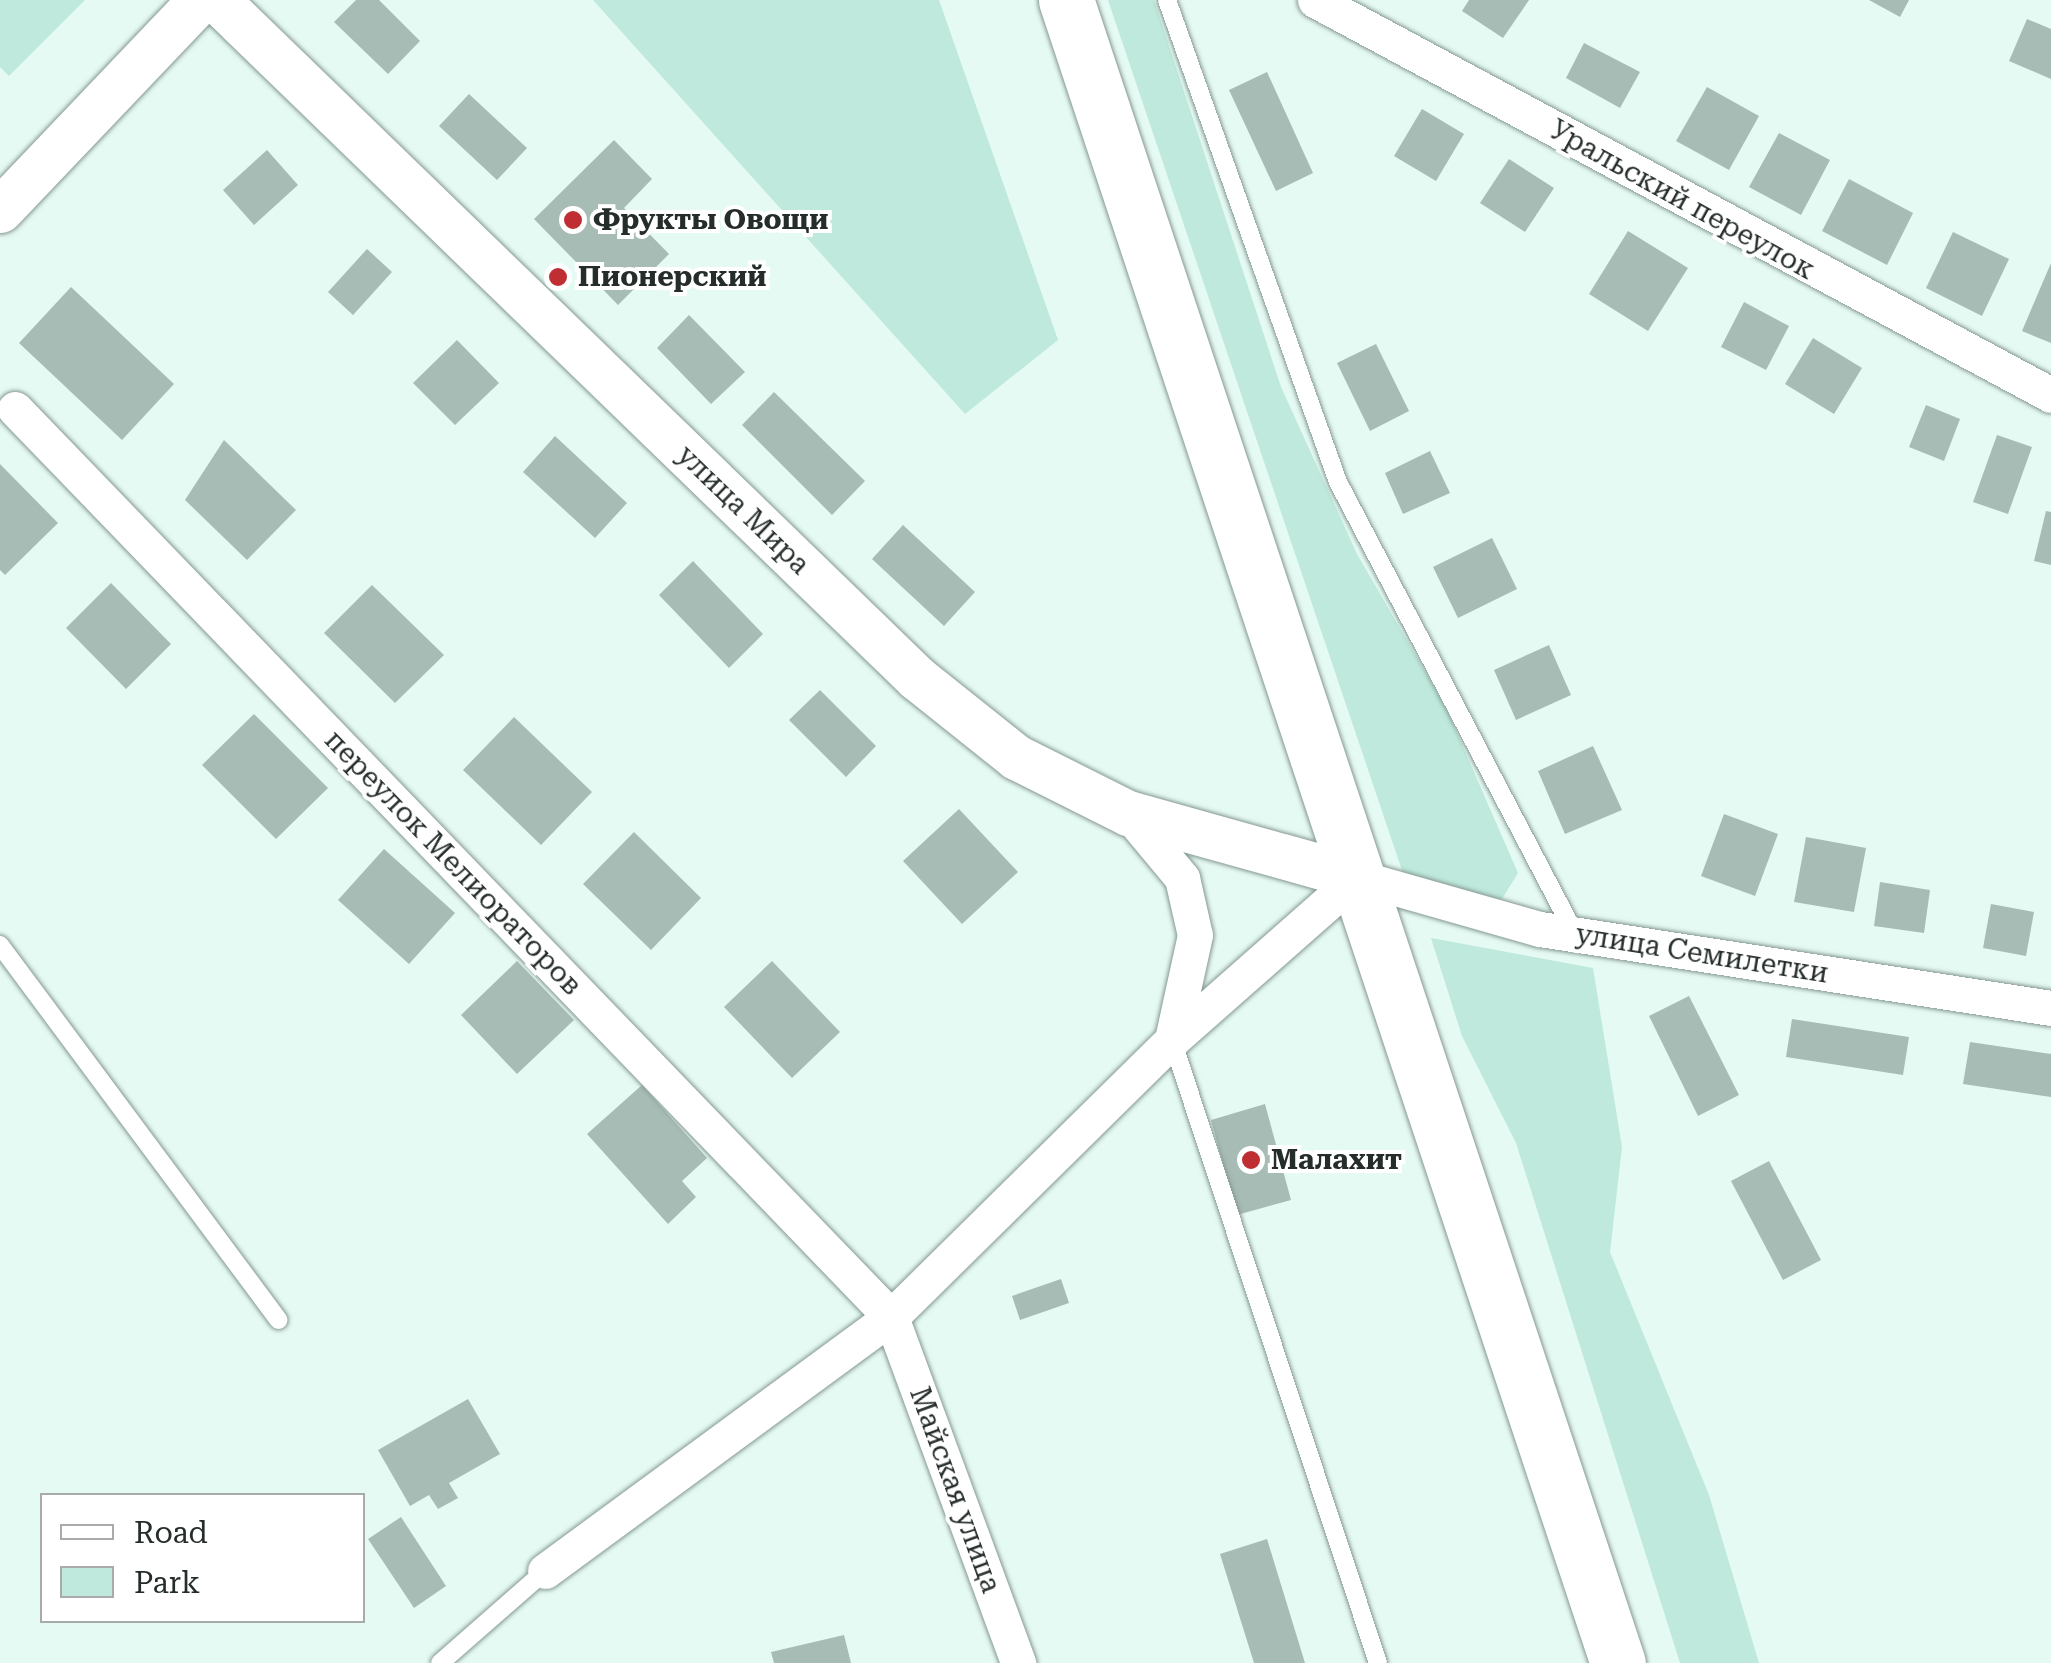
<!DOCTYPE html>
<html>
<head>
<meta charset="utf-8">
<style>
  body { margin:0 }
  #map { position:relative; width:2051px; height:1663px; overflow:hidden; background:#e5faf3; font-family:"Roboto Serif",serif }
  div>[style] { position:absolute }
  .green>* { inset:0; background:#bee9dc }
  .building>* { inset:0; background:#a8bcb6 }
  .roads { filter:drop-shadow(0 0 2px #859892) drop-shadow(0 0 2px #859892) }
  .service>* { height:18px; margin:-9px; padding:0 9px; transform-origin:9px; border-radius:9px; background:#fff }
  .minor>* { height:35px; margin:-17.5px; padding:0 17.5px; transform-origin:17.5px; border-radius:17.5px; background:#fff }
  .tertiary>* { height:45px; margin:-22.5px; padding:0 22.5px; transform-origin:22.5px; border-radius:22.5px; background:#fff }
  .primary>* { height:55px; margin:-27.5px; padding:0 27.5px; transform-origin:27.5px; border-radius:27.5px; background:#fff }
  .dots>* { width:28px; height:28px; translate:-50% -50%; box-sizing:border-box; border:5px solid #fff; border-radius:50% }
  span { translate:-50% -50%; white-space:nowrap; text-align:center; line-height:1.15; -webkit-text-stroke:8px #fff; paint-order:stroke }
  .street-label { font-size:28px; color:#252d2b }
  .poi-label { font-size:28px; color:#252d2b; font-weight:700 }
  .left { translate:0 -50%; text-align:left }
  .legend { position:absolute; left:40px; top:1493px; width:325px; height:130px; box-sizing:border-box; background:#fff; border:2px solid #a8abaa; margin:0; padding:12px 18px; list-style:none; font-size:30px; color:#252d2b }
  .legend li { display:flex; align-items:center; gap:20px; height:50px }
  .legend b { width:50px; border:2px solid #a8abaa }
</style>
</head>
<body>
<div id="map">
  <div class="green">
    <div style="clip-path:polygon(0 0,85px 0,9px 76px,0 67px)"></div>
    <div style="clip-path:polygon(593px 0,939px 0,1058px 340px,965px 414px)"></div>
    <div style="clip-path:polygon(1108px 0,1154px 0,1281px 387px,1357px 554px,1446px 708px,1518px 873px,1502px 899px,1409px 891px)"></div>
    <div style="clip-path:polygon(1431px 938px,1593px 968px,1622px 1147px,1610px 1252px,1709px 1495px,1759px 1663px,1680px 1663px,1516px 1143px,1462px 1036px)"></div>
  </div>
  <div class="building">
    <div style="clip-path:polygon(356px 0,379px 0,420px 41px,388px 74px,334px 22px)"></div>
    <div style="clip-path:polygon(1469px 0,1529px 0,1503px 38px,1462px 11px)"></div>
    <div style="clip-path:polygon(1869px 0,1909px 0,1900px 17px)"></div>
    <div style="clip-path:polygon(2027px 19px,2051px 29px,2051px 79px,2009px 61px)"></div>
    <div style="clip-path:polygon(1584px 43px,1640px 72px,1620px 108px,1566px 78px)"></div>
    <div style="clip-path:polygon(1267px 72px,1313px 173px,1276px 191px,1229px 90px)"></div>
    <div style="clip-path:polygon(1707px 87px,1759px 116px,1729px 170px,1676px 141px)"></div>
    <div style="clip-path:polygon(469px 94px,527px 148px,497px 180px,439px 126px)"></div>
    <div style="clip-path:polygon(1422px 109px,1464px 134px,1436px 181px,1394px 156px)"></div>
    <div style="clip-path:polygon(1779px 133px,1830px 160px,1801px 215px,1749px 187px)"></div>
    <div style="clip-path:polygon(614px 140px,652px 179px,624px 208px,669px 254px,618px 305px,534px 219px)"></div>
    <div style="clip-path:polygon(267px 150px,298px 185px,254px 225px,223px 190px)"></div>
    <div style="clip-path:polygon(1509px 159px,1554px 188px,1525px 232px,1480px 203px)"></div>
    <div style="clip-path:polygon(1849px 179px,1913px 213px,1887px 265px,1822px 231px)"></div>
    <div style="clip-path:polygon(1628px 231px,1688px 268px,1648px 331px,1589px 294px)"></div>
    <div style="clip-path:polygon(1953px 232px,2009px 259px,1982px 316px,1926px 288px)"></div>
    <div style="clip-path:polygon(367px 249px,392px 272px,353px 315px,328px 292px)"></div>
    <div style="clip-path:polygon(2051px 263px,2051px 343px,2022px 331px)"></div>
    <div style="clip-path:polygon(71px 287px,174px 384px,122px 440px,19px 343px)"></div>
    <div style="clip-path:polygon(1744px 302px,1789px 326px,1766px 370px,1721px 347px)"></div>
    <div style="clip-path:polygon(689px 315px,745px 372px,711px 404px,657px 348px)"></div>
    <div style="clip-path:polygon(1813px 338px,1862px 368px,1834px 414px,1785px 384px)"></div>
    <div style="clip-path:polygon(457px 340px,499px 383px,455px 425px,413px 383px)"></div>
    <div style="clip-path:polygon(1376px 344px,1409px 411px,1370px 431px,1337px 363px)"></div>
    <div style="clip-path:polygon(774px 392px,865px 481px,832px 515px,742px 425px)"></div>
    <div style="clip-path:polygon(1926px 405px,1960px 419px,1944px 461px,1909px 447px)"></div>
    <div style="clip-path:polygon(1997px 435px,2032px 447px,2008px 514px,1973px 502px)"></div>
    <div style="clip-path:polygon(555px 436px,627px 503px,595px 538px,523px 472px)"></div>
    <div style="clip-path:polygon(224px 440px,296px 510px,247px 560px,185px 500px)"></div>
    <div style="clip-path:polygon(1430px 451px,1450px 493px,1403px 514px,1385px 473px)"></div>
    <div style="clip-path:polygon(0 464px,58px 523px,5px 575px,0 570px)"></div>
    <div style="clip-path:polygon(2046px 511px,2051px 512px,2051px 565px,2034px 561px)"></div>
    <div style="clip-path:polygon(903px 525px,975px 592px,944px 626px,872px 559px)"></div>
    <div style="clip-path:polygon(1492px 538px,1517px 589px,1458px 618px,1433px 567px)"></div>
    <div style="clip-path:polygon(693px 561px,763px 634px,729px 668px,659px 595px)"></div>
    <div style="clip-path:polygon(111px 583px,171px 644px,126px 689px,66px 628px)"></div>
    <div style="clip-path:polygon(372px 585px,444px 655px,395px 703px,324px 633px)"></div>
    <div style="clip-path:polygon(1549px 645px,1571px 695px,1516px 720px,1494px 670px)"></div>
    <div style="clip-path:polygon(820px 690px,876px 746px,846px 777px,789px 720px)"></div>
    <div style="clip-path:polygon(254px 714px,328px 788px,276px 839px,202px 765px)"></div>
    <div style="clip-path:polygon(514px 717px,592px 792px,541px 845px,463px 770px)"></div>
    <div style="clip-path:polygon(1593px 746px,1622px 810px,1565px 834px,1538px 771px)"></div>
    <div style="clip-path:polygon(959px 809px,1018px 872px,962px 924px,903px 861px)"></div>
    <div style="clip-path:polygon(1724px 814px,1778px 834px,1755px 896px,1701px 876px)"></div>
    <div style="clip-path:polygon(634px 832px,701px 898px,651px 950px,583px 884px)"></div>
    <div style="clip-path:polygon(1806px 837px,1866px 848px,1854px 912px,1794px 902px)"></div>
    <div style="clip-path:polygon(384px 849px,455px 913px,409px 964px,338px 900px)"></div>
    <div style="clip-path:polygon(1880px 882px,1930px 890px,1924px 933px,1874px 926px)"></div>
    <div style="clip-path:polygon(1991px 904px,2034px 912px,2026px 956px,1983px 948px)"></div>
    <div style="clip-path:polygon(517px 961px,574px 1020px,517px 1074px,461px 1015px)"></div>
    <div style="clip-path:polygon(772px 961px,840px 1032px,792px 1078px,724px 1007px)"></div>
    <div style="clip-path:polygon(1689px 996px,1739px 1095px,1698px 1116px,1649px 1016px)"></div>
    <div style="clip-path:polygon(1792px 1019px,1909px 1037px,1903px 1075px,1786px 1057px)"></div>
    <div style="clip-path:polygon(1970px 1042px,2051px 1054px,2051px 1097px,1963px 1084px)"></div>
    <div style="clip-path:polygon(642px 1085px,707px 1158px,682px 1181px,696px 1197px,668px 1224px,587px 1134px)"></div>
    <div style="clip-path:polygon(1265px 1104px,1291px 1200px,1237px 1215px,1211px 1120px)"></div>
    <div style="clip-path:polygon(1769px 1161px,1821px 1260px,1783px 1280px,1731px 1181px)"></div>
    <div style="clip-path:polygon(1061px 1279px,1069px 1303px,1020px 1320px,1012px 1296px)"></div>
    <div style="clip-path:polygon(468px 1399px,500px 1454px,449px 1483px,458px 1498px,438px 1509px,429px 1495px,410px 1506px,378px 1450px)"></div>
    <div style="clip-path:polygon(401px 1517px,446px 1586px,414px 1608px,368px 1539px)"></div>
    <div style="clip-path:polygon(1267px 1539px,1305px 1663px,1254px 1663px,1220px 1554px)"></div>
    <div style="clip-path:polygon(844px 1635px,851px 1663px,774px 1663px,771px 1652px)"></div>
  </div>
  <div class="roads">
    <div class="service">
      <div style="left:1167px;top:0;width:511px;rotate:70.47deg"></div>
      <div style="left:1338px;top:482px;width:510px;rotate:62.33deg"></div>
      <div style="left:0;top:945px;width:467px;rotate:53.4deg"></div>
      <div style="left:1172px;top:1040px;width:656px;rotate:71.7deg"></div>
      <div style="left:440px;top:1663px;width:140px;rotate:-41.2deg"></div>
    </div>
    <div class="minor">
      <div style="left:1315px;top:0;width:835px;rotate:28.22deg"></div>
      <div style="left:15px;top:409px;width:1262px;rotate:46.03deg"></div>
      <div style="left:891px;top:1317px;width:369px;rotate:69.8deg"></div>
      <div style="left:1128px;top:813px;width:85px;rotate:50.3deg"></div>
      <div style="left:1182px;top:878px;width:58px;rotate:77.2deg"></div>
      <div style="left:1195px;top:935px;width:107px;rotate:102.4deg"></div>
      <div style="left:545px;top:1571px;width:429px;rotate:-36.3deg"></div>
      <div style="left:891px;top:1317px;width:395px;rotate:-44.6deg"></div>
      <div style="left:1172px;top:1040px;width:247px;rotate:-41.4deg"></div>
      <div style="left:1357px;top:877px;width:190px;rotate:15.9deg"></div>
      <div style="left:1540px;top:929px;width:517px;rotate:8.79deg"></div>
    </div>
    <div class="tertiary">
      <div style="left:217px;top:0;width:975px;rotate:44.09deg"></div>
      <div style="left:917px;top:678px;width:127px;rotate:38.6deg"></div>
      <div style="left:1016px;top:757px;width:125px;rotate:26.6deg"></div>
      <div style="left:1128px;top:813px;width:238px;rotate:15.6deg"></div>
      <div style="left:0;top:210px;width:290px;rotate:-46.4deg"></div>
    </div>
    <div class="primary">
      <div style="left:1066px;top:0;width:1752px;rotate:71.64deg"></div>
    </div>
  </div>
  <div class="dots">
    <div style="left:573px;top:220px;background:#be2e32"></div>
    <div style="left:558px;top:277px;background:#be2e32"></div>
    <div style="left:1251px;top:1160px;background:#be2e32"></div>
  </div>
  <div class="street-label">
    <span style="left:1682px;top:200px;rotate:29deg">Уральский переулок</span>
    <span style="left:743px;top:510px;rotate:44deg">улица Мира</span>
    <span style="left:453px;top:863px;rotate:46deg">переулок Мелиораторов</span>
    <span style="left:1702px;top:954px;rotate:9deg">улица Семилетки</span>
    <span style="left:955px;top:1490px;rotate:70deg">Майская улица</span>
  </div>
  <div class="poi-label">
    <span class="left" style="left:593px;top:220px">Фрукты Овощи</span>
    <span class="left" style="left:578px;top:277px">Пионерский</span>
    <span class="left" style="left:1271px;top:1160px">Малахит</span>
  </div>
  <ul class="legend">
  <li><b style="height:12px;background:#fff"></b>Road</li>
  <li><b style="height:28px;background:#bee9dc"></b>Park</li>
  </ul>
</div>
</body>
</html>
